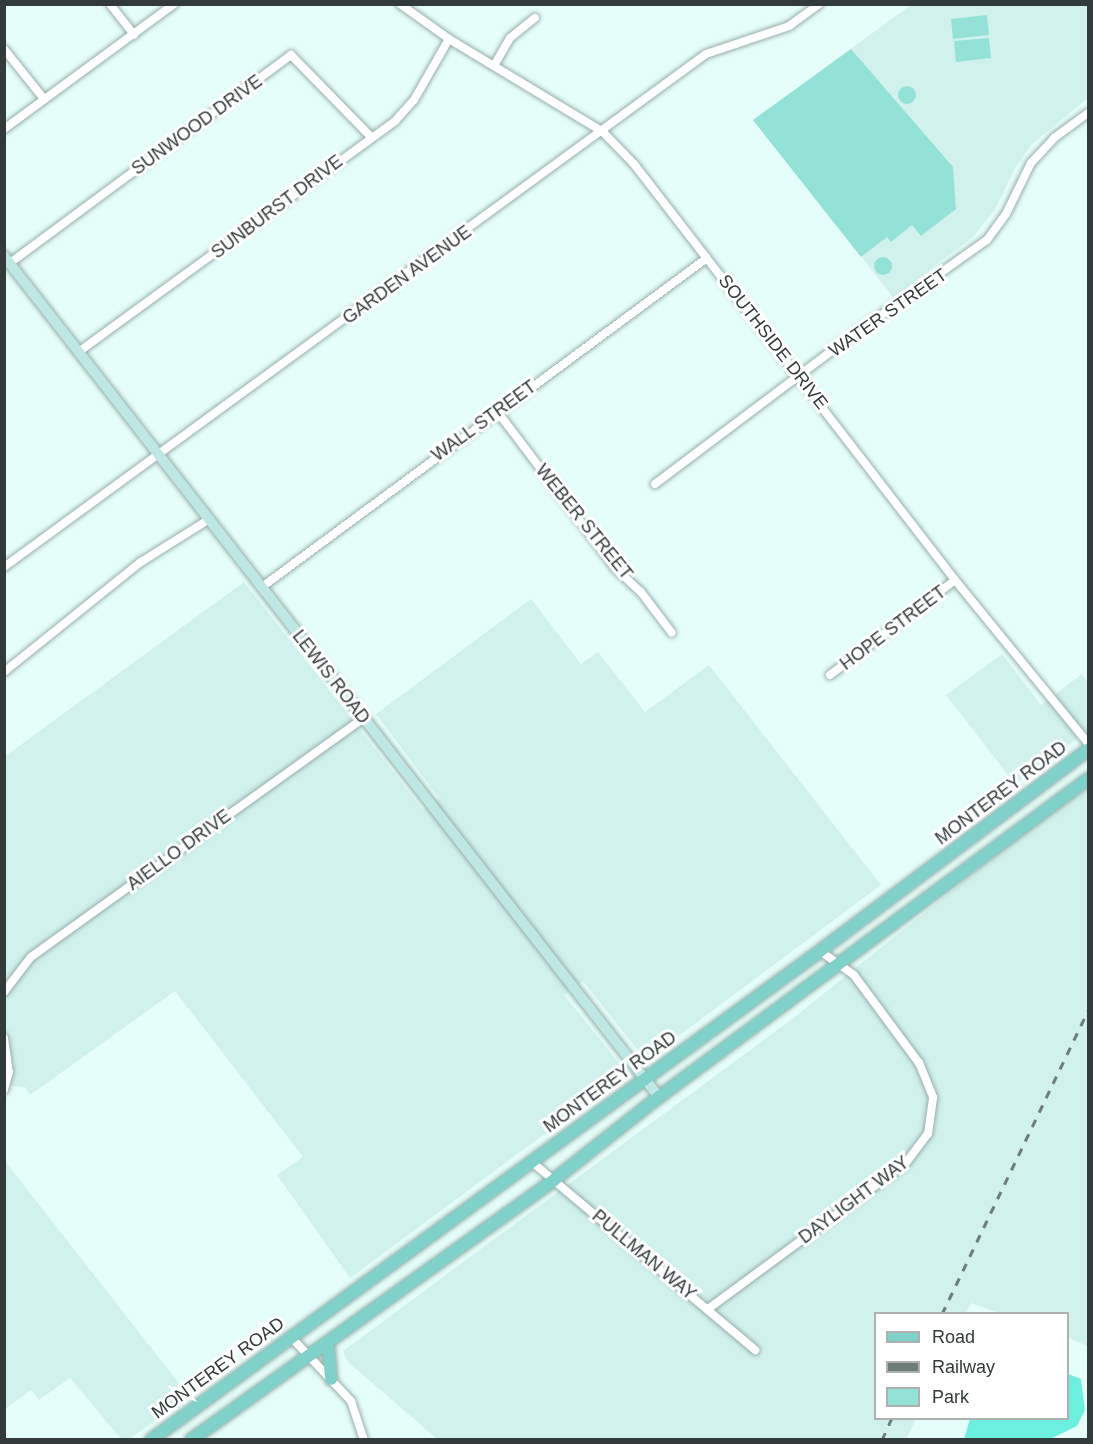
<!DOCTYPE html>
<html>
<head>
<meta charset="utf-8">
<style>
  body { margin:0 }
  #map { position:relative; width:1093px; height:1444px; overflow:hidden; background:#e6fefa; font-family:Arial,sans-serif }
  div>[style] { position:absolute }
  .built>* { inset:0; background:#d1f1ed }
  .green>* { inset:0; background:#94e2d7 }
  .round { border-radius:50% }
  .water>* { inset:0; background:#6defdf }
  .roads { filter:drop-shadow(0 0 2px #98afab) drop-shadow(0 0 2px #98afab) }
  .street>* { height:8px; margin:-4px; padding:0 4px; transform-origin:4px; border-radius:4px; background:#fff }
  .secondary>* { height:10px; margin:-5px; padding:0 5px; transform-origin:5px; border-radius:5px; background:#bfe8e4 }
  .primary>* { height:12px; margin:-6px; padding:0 6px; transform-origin:6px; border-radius:6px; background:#80d1ca }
  .rail>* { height:3px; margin-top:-1.5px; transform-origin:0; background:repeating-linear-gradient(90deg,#6e7c7a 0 8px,transparent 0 16px) }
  span { translate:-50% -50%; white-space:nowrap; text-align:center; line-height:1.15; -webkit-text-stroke:6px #fff; paint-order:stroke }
  .street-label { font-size:18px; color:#323b3a }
  .frame { position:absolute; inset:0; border:6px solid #323b3a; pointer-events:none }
  .legend { position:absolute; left:874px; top:1312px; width:195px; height:108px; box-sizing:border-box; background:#fff; border:2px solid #adb1b0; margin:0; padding:8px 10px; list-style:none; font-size:18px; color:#323b3a }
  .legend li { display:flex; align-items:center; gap:12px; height:30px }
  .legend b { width:30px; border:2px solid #adb1b0 }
</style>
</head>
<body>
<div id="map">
  <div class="built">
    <div style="clip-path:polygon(911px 5px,1088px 5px,1088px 98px,1032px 144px,1015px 168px,995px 210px,973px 237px,893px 297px,753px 120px)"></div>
    <div style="clip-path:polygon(244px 582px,423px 810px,439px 798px,376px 714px,531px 599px,581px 664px,598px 652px,645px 712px,709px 665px,881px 885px,653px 1055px,640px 1053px,583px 981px,564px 995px,627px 1073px,350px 1278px,277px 1175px,303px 1157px,175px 991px,30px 1095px,25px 1087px,5px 1085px,4px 757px)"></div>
    <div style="clip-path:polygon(1002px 654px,1041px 705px,1082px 674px,1088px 683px,1088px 731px,1015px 784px,946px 695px)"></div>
    <div style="clip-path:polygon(1088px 786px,1088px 1346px,1068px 1338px,1068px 1314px,999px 1313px,971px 1303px,966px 1313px,876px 1314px,876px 1418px,916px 1419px,906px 1440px,437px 1439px,348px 1362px,343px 1351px,792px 1019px,1059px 805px)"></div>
    <div style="clip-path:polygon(4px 1160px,189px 1396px,129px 1439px,121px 1439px,70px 1378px,39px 1400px,31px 1390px,5px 1409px)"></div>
  </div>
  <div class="green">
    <div style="clip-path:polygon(987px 15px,989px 35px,953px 39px,951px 19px)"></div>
    <div style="clip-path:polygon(989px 38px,991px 58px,956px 62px,954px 41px)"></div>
    <div style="clip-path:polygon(851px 49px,953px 167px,956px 209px,921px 236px,912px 225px,891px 242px,887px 237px,861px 257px,753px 120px)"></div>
    <div class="round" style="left:898px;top:86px;width:18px;height:18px"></div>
    <div class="round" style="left:874px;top:257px;width:18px;height:18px"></div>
  </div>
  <div class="water">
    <div style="clip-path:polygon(1068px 1374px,1081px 1379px,1085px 1410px,1077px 1426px,1050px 1439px,964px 1439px,970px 1419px,1068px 1418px)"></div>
  </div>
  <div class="roads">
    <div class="street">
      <div style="left:110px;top:4px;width:39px;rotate:52deg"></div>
      <div style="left:400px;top:4px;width:60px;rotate:35.5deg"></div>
      <div style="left:449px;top:39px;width:180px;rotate:31.1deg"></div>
      <div style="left:603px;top:132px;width:45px;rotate:45.9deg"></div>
      <div style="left:634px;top:164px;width:525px;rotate:52.34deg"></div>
      <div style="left:955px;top:580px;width:210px;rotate:50.8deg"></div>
      <div style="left:4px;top:49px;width:64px;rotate:51.3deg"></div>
      <div style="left:495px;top:64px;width:30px;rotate:-60deg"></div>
      <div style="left:510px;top:38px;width:32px;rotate:-39deg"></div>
      <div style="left:4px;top:129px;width:211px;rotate:-36.3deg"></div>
      <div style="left:10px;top:263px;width:350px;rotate:-36.5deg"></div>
      <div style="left:291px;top:55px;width:115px;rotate:45.7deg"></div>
      <div style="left:80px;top:351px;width:390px;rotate:-36.1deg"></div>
      <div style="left:395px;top:121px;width:28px;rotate:-48deg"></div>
      <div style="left:414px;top:100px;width:70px;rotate:-60.2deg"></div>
      <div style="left:497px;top:411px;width:198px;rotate:53deg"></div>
      <div style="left:616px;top:569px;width:34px;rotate:43deg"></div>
      <div style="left:641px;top:592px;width:51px;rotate:52.9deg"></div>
      <div style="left:655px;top:484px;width:243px;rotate:-37deg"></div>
      <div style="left:849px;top:338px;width:169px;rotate:-35.4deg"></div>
      <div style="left:987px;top:240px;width:32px;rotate:-54deg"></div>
      <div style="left:1006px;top:214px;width:57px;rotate:-63.9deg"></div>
      <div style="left:1031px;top:163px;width:34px;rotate:-47deg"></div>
      <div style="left:1054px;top:138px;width:42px;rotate:-36.3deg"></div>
      <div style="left:4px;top:567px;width:869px;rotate:-36.16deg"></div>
      <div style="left:706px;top:54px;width:88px;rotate:-18.6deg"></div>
      <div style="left:789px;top:26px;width:37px;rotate:-36deg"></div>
      <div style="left:262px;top:587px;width:553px;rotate:-36.48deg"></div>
      <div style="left:4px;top:672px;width:176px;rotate:-38.8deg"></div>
      <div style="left:141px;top:562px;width:79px;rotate:-32.1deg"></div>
      <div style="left:830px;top:675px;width:157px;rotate:-37.2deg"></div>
      <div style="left:4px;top:992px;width:44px;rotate:-52.4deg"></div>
      <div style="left:31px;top:957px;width:410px;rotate:-35.7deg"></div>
      <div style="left:4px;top:1038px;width:34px;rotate:82deg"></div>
      <div style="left:9px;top:1072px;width:18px;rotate:106deg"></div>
      <div style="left:532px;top:1162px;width:292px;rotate:40.1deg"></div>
      <div style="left:708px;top:1309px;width:245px;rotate:-36.4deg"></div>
      <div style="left:905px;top:1164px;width:38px;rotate:-53deg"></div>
      <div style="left:928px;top:1134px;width:37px;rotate:-82deg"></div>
      <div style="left:933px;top:1097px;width:37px;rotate:-112deg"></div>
      <div style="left:919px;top:1063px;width:109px;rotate:-126.5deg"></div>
      <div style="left:854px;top:975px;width:42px;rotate:-144.8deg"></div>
      <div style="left:291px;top:1337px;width:88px;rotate:46.8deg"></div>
      <div style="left:351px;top:1401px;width:41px;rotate:71.6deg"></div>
    </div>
    <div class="secondary">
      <div style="left:4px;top:256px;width:1066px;rotate:52.09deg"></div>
    </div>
    <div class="primary">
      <div style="left:328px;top:1343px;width:36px;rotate:85deg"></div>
      <div style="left:151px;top:1440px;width:829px;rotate:-36.16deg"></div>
      <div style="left:820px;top:951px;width:335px;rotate:-36.9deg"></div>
      <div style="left:191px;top:1440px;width:448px;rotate:-35.6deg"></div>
      <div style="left:555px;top:1179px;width:132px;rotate:-38.3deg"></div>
      <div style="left:659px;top:1097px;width:534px;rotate:-36.55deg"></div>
    </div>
  </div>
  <div class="rail">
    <div style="left:942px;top:1314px;width:337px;rotate:-64.3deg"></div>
    <div style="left:882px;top:1440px;width:24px;rotate:-66deg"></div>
  </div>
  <div class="street-label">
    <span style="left:197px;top:125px;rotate:-36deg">SUNWOOD DRIVE</span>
    <span style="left:277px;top:207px;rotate:-37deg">SUNBURST DRIVE</span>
    <span style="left:407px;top:275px;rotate:-36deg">GARDEN AVENUE</span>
    <span style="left:888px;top:313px;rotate:-35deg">WATER STREET</span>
    <span style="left:773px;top:342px;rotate:52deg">SOUTHSIDE DRIVE</span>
    <span style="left:484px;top:421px;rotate:-36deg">WALL STREET</span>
    <span style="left:584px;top:522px;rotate:51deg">WEBER STREET</span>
    <span style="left:893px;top:628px;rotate:-37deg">HOPE STREET</span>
    <span style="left:331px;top:677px;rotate:52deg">LEWIS ROAD</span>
    <span style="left:1001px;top:793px;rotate:-37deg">MONTEREY ROAD</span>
    <span style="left:179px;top:850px;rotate:-36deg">AIELLO DRIVE</span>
    <span style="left:610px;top:1082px;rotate:-36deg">MONTEREY ROAD</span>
    <span style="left:854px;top:1200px;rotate:-37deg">DAYLIGHT WAY</span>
    <span style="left:644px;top:1255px;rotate:40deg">PULLMAN WAY</span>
    <span style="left:218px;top:1368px;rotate:-36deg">MONTEREY ROAD</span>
  </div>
  <div class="frame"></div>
  <ul class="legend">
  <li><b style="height:8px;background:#80d1ca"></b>Road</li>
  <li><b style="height:8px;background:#6e7c7a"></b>Railway</li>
  <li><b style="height:16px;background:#94e2d7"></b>Park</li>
  </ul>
</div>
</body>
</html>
